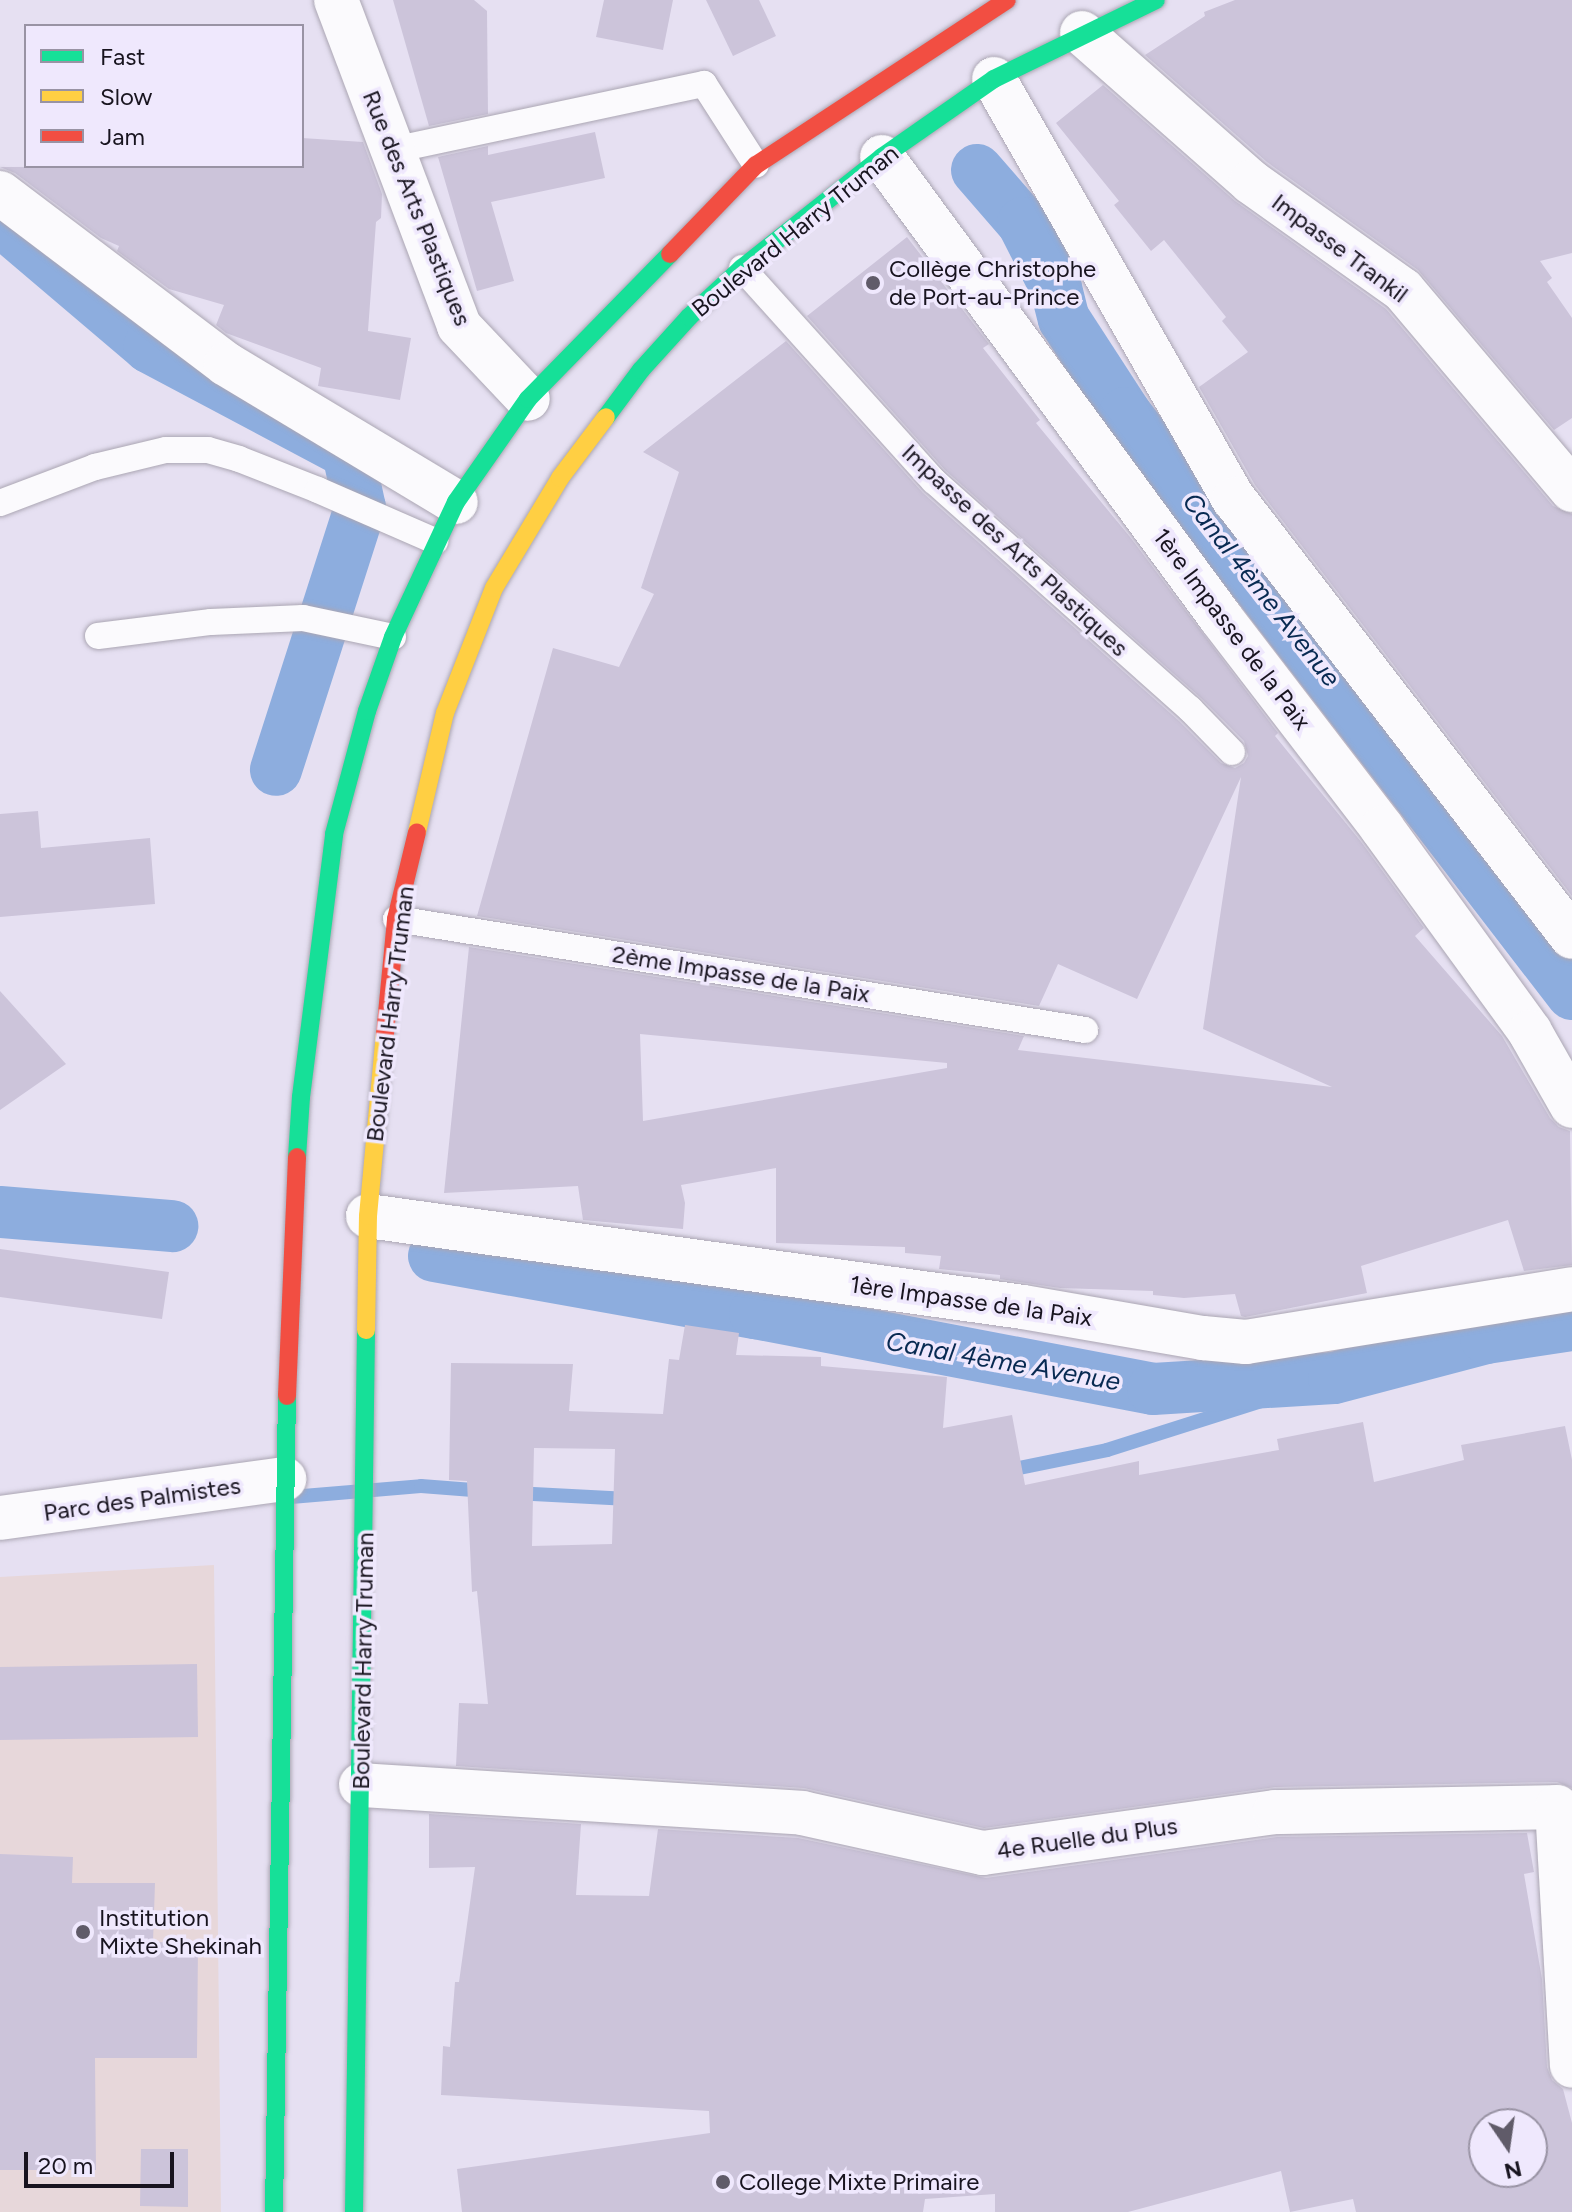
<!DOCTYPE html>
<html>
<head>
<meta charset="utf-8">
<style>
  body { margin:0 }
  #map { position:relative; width:1572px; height:2212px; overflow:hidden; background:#e6e0f2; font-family:Figtree,sans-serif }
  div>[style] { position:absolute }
  .industrial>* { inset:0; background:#e7d7da }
  .stream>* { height:14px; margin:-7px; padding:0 7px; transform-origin:7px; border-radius:7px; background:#8dadde }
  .canal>* { height:52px; margin:-26px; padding:0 26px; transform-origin:26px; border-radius:26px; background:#8dadde }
  .building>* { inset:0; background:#ccc4da }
  .roads { filter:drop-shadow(0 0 2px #aba6b3) drop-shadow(0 0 2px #aba6b3) }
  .lane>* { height:26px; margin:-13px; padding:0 13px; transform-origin:13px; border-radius:13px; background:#fbfafd }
  .street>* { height:44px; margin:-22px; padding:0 22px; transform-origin:22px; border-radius:22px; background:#fbfafd }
  .fast>* { height:18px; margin:-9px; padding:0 9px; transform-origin:9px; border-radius:9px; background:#16e098 }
  .slow>* { height:18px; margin:-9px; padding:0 9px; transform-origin:9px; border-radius:9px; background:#ffcf43 }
  .jam>* { height:18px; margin:-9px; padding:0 9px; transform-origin:9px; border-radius:9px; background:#f24e42 }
  .dots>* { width:22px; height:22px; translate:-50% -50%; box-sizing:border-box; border:4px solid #efe8fd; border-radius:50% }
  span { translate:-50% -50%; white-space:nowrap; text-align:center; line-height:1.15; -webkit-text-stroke:7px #efe8fd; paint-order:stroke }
  .street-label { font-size:24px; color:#18141f }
  .poi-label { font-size:24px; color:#18141f }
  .left { translate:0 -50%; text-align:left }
  .water-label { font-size:26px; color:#082a52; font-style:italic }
  .legend { position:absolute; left:24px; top:24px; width:280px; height:144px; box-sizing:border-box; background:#efe8fd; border:2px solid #9993a4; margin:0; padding:10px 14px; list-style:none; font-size:24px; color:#18141f }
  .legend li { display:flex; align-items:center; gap:16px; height:40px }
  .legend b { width:40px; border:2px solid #9993a4 }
  .north { position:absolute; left:1468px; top:2108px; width:80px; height:80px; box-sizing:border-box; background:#efe8fd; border:2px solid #9993a4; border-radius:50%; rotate:167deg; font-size:22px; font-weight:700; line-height:32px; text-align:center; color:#18141f }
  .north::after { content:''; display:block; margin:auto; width:28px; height:36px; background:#605b69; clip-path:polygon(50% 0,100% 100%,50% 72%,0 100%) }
  .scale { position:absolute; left:24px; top:2152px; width:150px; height:36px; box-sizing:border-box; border:4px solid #18141f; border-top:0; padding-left:10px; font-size:24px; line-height:28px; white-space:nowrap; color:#18141f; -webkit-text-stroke:6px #efe8fd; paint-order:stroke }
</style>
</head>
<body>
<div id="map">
  <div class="industrial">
    <div style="clip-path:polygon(214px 1565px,221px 2212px,0 2212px,0 1577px)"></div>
  </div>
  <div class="stream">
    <div style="left:1004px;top:1471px;width:105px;rotate:-11.5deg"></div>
    <div style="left:1107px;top:1450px;width:238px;rotate:-17.6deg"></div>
    <div style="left:514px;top:1493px;width:115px;rotate:3deg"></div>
    <div style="left:291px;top:1497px;width:130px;rotate:-4.8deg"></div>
    <div style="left:421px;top:1486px;width:65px;rotate:4.4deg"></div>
  </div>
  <div class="canal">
    <div style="left:977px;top:170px;width:70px;rotate:49deg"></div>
    <div style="left:1023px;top:223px;width:73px;rotate:63.1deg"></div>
    <div style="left:1056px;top:288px;width:32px;rotate:76deg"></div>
    <div style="left:1064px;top:319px;width:112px;rotate:57deg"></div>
    <div style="left:1125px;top:413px;width:733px;rotate:52.43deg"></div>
    <div style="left:0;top:220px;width:196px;rotate:40.4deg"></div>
    <div style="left:149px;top:347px;width:225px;rotate:28deg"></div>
    <div style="left:348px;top:453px;width:56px;rotate:77.7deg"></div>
    <div style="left:360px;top:508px;width:275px;rotate:107.8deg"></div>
    <div style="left:0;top:1212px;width:173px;rotate:4.7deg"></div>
    <div style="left:434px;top:1256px;width:326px;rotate:10.1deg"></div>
    <div style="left:755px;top:1313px;width:405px;rotate:10.8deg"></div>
    <div style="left:1153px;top:1389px;width:181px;rotate:-3.5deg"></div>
    <div style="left:1334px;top:1378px;width:157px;rotate:-14.7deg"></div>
    <div style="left:1486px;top:1338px;width:87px;rotate:-8.6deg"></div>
  </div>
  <div class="building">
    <div style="clip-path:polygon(393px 0,474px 0,487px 11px,488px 114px,429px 126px)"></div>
    <div style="clip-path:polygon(604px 0,673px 0,663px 50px,596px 37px)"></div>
    <div style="clip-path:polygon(706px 0,759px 0,776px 36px,733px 56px)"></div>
    <div style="clip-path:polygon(1235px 0,1572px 0,1572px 253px,1540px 261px,1552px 278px,1547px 282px,1572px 318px,1572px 418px,1554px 430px,1418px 270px,1267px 162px,1145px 55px,1205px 16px,1204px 12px)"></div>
    <div style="clip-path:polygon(1103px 85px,1235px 201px,1386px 309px,1553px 506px,1572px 514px,1572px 896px,1255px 485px,1199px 387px,1248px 352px,1222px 321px,1226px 317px,1164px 240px,1151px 251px,1114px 205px,1119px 201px,1056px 123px)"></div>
    <div style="clip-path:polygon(595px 132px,605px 178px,491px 202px,514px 281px,477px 291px,438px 157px,488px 146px,488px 155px)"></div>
    <div style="clip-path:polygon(302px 138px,363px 142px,382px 194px,381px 218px,376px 222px,368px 331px,411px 338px,400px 400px,318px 386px,321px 368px,226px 333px,216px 325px,224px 305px,169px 289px,117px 251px,119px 246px,101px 238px,15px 173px,0 167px,302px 166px)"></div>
    <div style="clip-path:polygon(evenodd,907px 237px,989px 344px,983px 348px,1040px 420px,1036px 423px,1130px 537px,1278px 733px,1275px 736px,1362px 843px,1424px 928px,1415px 936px,1502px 1036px,1550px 1118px,1559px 1127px,1570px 1131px,1572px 1265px,1524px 1271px,1508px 1220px,1361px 1266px,1367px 1293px,1245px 1317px,1241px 1316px,1235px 1294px,1184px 1298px,1153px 1295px,1153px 1291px,1060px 1288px,1000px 1279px,1000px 1275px,939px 1269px,941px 1256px,905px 1253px,905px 1247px,776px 1243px,776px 1168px,681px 1185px,685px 1203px,683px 1229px,583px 1220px,578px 1186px,444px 1193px,469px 947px,1024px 1036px,1018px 1050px,1332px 1087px,1203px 1029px,1241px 777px,1137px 999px,1058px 964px,1039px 1006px,477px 916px,553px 648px,619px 667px,654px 594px,641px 588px,679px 472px,643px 452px,786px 341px,923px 493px,1179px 721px,1221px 763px,1235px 768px,1244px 763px,1248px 756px,1244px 741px,1201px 698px,945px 470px,807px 316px,907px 237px,640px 1034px,947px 1063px,947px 1068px,643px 1121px,640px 1034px)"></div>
    <div style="clip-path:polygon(38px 811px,41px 848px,150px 838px,155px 904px,0 917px,0 814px)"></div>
    <div style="clip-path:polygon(0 991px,66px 1064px,0 1110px)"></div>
    <div style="clip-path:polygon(0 1249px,169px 1272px,162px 1319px,0 1297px)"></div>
    <div style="clip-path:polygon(evenodd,685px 1325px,739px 1333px,736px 1355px,821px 1357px,821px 1366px,947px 1377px,943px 1428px,1012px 1415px,1025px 1485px,1139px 1461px,1139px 1475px,1279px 1450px,1277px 1439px,1363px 1422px,1374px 1482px,1464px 1460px,1461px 1445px,1565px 1426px,1572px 1460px,1572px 1788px,1557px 1782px,1275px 1787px,984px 1828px,804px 1788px,456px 1766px,459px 1703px,488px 1704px,477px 1591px,472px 1592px,467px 1481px,449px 1480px,451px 1363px,573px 1364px,569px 1411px,663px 1414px,669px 1359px,679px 1360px,685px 1325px,534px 1448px,615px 1449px,612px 1544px,532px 1546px,534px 1448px)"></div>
    <div style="clip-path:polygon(197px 1664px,198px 1737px,0 1740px,0 1667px)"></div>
    <div style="clip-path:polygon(evenodd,429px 1814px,581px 1824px,576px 1895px,649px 1896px,658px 1829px,798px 1838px,986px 1878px,1277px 1837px,1527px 1833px,1534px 1872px,1524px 1874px,1542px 1979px,1547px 2067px,1552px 2080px,1563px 2089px,1572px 2123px,1572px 2212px,1356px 2212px,1353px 2199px,1290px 2212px,1281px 2171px,1128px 2212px,995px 2212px,995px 2194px,925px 2199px,923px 2212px,462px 2212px,457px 2169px,710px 2133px,709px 2111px,441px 2095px,443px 2046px,450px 2047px,455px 1982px,459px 1982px,475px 1867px,429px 1868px,429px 1814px,1484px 2124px,1532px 2124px,1532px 2172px,1484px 2172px,1484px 2124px)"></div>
    <div style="clip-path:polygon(0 1854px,73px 1857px,72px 1883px,155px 1883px,153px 1942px,198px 1943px,197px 2058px,95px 2058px,96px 2170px,0 2170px)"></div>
    <div style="clip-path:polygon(141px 2149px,188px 2149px,188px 2207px,140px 2206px)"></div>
  </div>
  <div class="roads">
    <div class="lane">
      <div style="left:393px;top:150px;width:318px;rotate:-12deg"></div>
      <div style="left:704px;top:84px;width:96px;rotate:57.3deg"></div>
      <div style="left:742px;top:268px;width:287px;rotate:48deg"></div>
      <div style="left:934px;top:481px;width:343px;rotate:41.7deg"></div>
      <div style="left:1190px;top:709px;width:60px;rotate:45.7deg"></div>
      <div style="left:0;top:503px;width:102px;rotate:-20.8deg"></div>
      <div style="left:95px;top:467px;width:73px;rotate:-13.5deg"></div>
      <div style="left:166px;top:450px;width:42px"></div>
      <div style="left:208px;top:450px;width:32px;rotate:16deg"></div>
      <div style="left:239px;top:459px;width:85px;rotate:21.4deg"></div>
      <div style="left:318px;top:490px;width:128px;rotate:23.6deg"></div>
      <div style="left:98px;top:636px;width:114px;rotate:-7.1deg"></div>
      <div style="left:211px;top:622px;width:92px;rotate:-2.5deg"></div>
      <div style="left:303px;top:618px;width:92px;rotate:11.9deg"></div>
      <div style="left:396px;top:919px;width:698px;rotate:9.15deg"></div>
    </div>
    <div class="street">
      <div style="left:336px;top:0;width:348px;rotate:69.3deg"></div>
      <div style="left:459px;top:326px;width:100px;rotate:46.6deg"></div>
      <div style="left:1082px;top:33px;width:225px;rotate:41.4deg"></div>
      <div style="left:1251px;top:182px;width:186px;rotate:35.4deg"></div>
      <div style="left:1403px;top:290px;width:262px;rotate:49.8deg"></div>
      <div style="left:994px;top:79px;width:484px;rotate:60.3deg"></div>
      <div style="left:1234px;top:499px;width:553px;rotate:52.34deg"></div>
      <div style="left:882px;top:157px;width:572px;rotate:53.67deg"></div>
      <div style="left:1221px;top:618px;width:265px;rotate:52.5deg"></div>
      <div style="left:1382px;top:828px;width:252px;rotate:54deg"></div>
      <div style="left:1530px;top:1032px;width:85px;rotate:60.4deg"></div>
      <div style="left:0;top:193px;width:283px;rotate:37.1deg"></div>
      <div style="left:226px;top:364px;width:268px;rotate:31deg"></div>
      <div style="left:368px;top:1216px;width:661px;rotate:7.91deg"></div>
      <div style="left:1023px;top:1307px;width:183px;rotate:9.8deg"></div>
      <div style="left:1203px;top:1338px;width:43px;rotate:5.3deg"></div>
      <div style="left:1246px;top:1342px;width:330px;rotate:-9.2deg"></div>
      <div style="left:0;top:1518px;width:287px;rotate:-7.8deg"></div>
      <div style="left:361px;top:1785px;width:442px;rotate:3.6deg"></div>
      <div style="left:802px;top:1813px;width:185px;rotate:12.5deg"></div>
      <div style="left:983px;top:1853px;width:295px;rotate:-8deg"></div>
      <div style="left:1275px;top:1812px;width:282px;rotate:-1deg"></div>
      <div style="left:1557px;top:1807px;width:259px;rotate:86.7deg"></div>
    </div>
    <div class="fast">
      <div style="left:606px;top:417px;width:59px;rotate:-53.3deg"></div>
      <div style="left:641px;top:370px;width:72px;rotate:-47.8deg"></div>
      <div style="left:689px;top:317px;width:72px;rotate:-42.8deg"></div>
      <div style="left:742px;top:268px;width:179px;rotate:-38.4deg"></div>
      <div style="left:882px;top:157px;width:136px;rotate:-34.9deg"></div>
      <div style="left:994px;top:79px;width:180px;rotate:-26deg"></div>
      <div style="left:297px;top:1157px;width:60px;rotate:-86.2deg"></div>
      <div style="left:301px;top:1097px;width:265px;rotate:-82.8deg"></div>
      <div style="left:334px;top:834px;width:127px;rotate:-75deg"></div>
      <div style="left:367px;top:711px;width:78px;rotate:-70.6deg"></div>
      <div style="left:393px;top:637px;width:149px;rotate:-65deg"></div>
      <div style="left:456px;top:502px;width:126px;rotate:-55deg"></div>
      <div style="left:528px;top:399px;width:203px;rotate:-45.6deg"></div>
      <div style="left:274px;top:2212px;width:816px;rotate:-89.09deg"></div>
      <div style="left:354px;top:2212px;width:882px;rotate:-89.22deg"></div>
    </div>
    <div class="slow">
      <div style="left:417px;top:832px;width:122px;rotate:-76.8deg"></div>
      <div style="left:445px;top:713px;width:134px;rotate:-68.6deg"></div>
      <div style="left:494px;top:588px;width:128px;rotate:-59deg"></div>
      <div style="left:560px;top:478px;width:76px;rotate:-53deg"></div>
      <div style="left:366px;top:1330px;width:114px;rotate:-89deg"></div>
      <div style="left:368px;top:1216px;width:183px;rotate:-84.7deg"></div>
    </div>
    <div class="jam">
      <div style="left:670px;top:254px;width:124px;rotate:-46deg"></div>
      <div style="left:756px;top:165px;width:300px;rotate:-33.3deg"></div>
      <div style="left:385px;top:1034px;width:116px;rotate:-84.5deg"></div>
      <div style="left:396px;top:919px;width:89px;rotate:-76.4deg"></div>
      <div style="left:287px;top:1396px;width:239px;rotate:-87.6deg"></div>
    </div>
  </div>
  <div class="dots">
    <div style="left:873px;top:283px;background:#605b69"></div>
    <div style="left:83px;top:1932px;background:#605b69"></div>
    <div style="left:723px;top:2182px;background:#605b69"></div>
  </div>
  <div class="street-label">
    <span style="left:417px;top:208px;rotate:68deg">Rue des Arts Plastiques</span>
    <span style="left:795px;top:231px;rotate:-39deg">Boulevard Harry Truman</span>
    <span style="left:1340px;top:248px;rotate:37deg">Impasse Trankil</span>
    <span style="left:1015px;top:550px;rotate:43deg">Impasse des Arts Plastiques</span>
    <span style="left:1232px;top:629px;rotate:53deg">1ère Impasse de la Paix</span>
    <span style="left:741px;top:974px;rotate:9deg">2ème Impasse de la Paix</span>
    <span style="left:390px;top:1014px;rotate:-83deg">Boulevard Harry Truman</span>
    <span style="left:971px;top:1301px;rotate:8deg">1ère Impasse de la Paix</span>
    <span style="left:142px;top:1499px;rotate:-8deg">Parc des Palmistes</span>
    <span style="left:363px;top:1661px;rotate:-89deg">Boulevard Harry Truman</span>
    <span style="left:1087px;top:1838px;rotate:-8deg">4e Ruelle du Plus</span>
  </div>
  <div class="poi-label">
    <span class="left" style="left:889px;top:283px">Collège Christophe<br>de Port-au-Prince</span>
    <span class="left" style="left:99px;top:1932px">Institution<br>Mixte Shekinah</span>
    <span class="left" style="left:739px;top:2182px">College Mixte Primaire</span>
  </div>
  <div class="water-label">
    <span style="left:1261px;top:590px;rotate:52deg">Canal 4ème Avenue</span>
    <span style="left:1003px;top:1362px;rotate:10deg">Canal 4ème Avenue</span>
  </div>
  <ul class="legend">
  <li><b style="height:10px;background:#16e098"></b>Fast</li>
  <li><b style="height:10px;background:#ffcf43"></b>Slow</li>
  <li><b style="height:10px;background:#f24e42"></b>Jam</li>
  </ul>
  <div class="north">N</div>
  <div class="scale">20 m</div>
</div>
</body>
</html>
